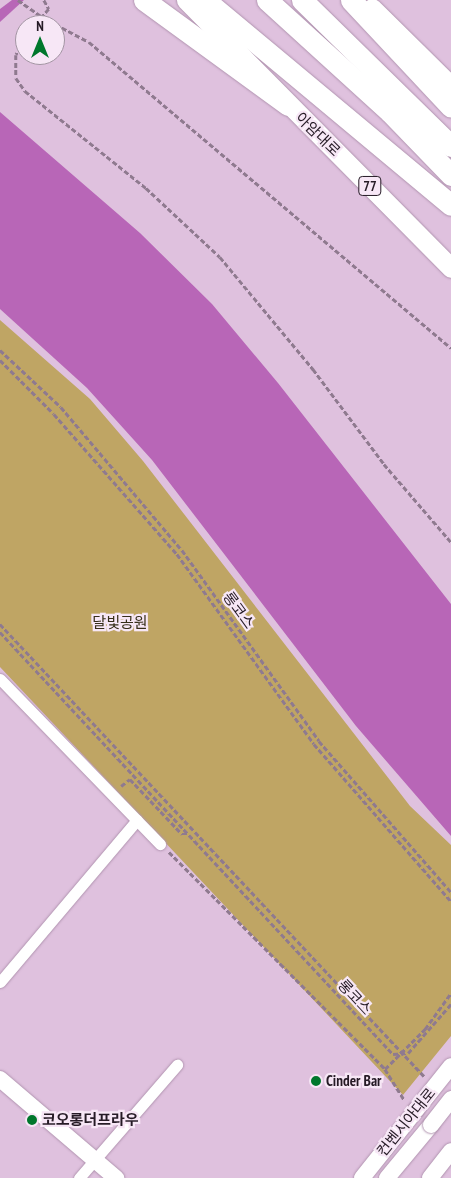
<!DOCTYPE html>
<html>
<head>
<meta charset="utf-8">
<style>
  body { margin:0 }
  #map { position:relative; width:451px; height:1178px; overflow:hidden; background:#dfc1de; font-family:"PT Sans Narrow","Noto Sans KR",sans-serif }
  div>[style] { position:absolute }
  .green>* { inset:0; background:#bfa564 }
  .water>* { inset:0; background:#b866b7 }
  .path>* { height:2.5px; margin-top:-1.25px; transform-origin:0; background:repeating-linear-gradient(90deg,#8f7a8f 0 5px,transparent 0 7.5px) }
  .roads { filter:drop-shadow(0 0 1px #b194b0) drop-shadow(0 0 1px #b194b0) }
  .street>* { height:11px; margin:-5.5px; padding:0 5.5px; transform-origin:5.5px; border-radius:5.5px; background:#fff }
  .secondary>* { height:16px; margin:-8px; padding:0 8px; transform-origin:8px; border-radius:8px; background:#fff }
  .primary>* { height:19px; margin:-9.5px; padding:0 9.5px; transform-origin:9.5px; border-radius:9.5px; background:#fff }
  .highway>* { height:21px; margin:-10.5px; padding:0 10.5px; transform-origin:10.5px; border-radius:10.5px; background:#fff }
  .bridges { filter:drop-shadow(0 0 1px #b194b0) drop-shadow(0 0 1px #b194b0) }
  .secondary-bridge>* { height:16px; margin:-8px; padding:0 8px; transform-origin:8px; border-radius:8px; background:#fff }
  .dots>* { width:14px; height:14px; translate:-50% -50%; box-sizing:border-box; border:2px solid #f7e7f6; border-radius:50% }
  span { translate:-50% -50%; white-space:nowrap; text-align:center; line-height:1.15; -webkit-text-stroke:4.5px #f7e7f6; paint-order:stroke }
  .shield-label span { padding:1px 4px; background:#f7e7f6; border:1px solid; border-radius:4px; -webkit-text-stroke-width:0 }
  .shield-label { font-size:14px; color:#261b26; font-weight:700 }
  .street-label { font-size:15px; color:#261b26 }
  .park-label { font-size:15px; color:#362e19 }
  .poi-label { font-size:15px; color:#261b26; font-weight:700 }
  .left { translate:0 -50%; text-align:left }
  .north { position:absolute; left:15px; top:15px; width:50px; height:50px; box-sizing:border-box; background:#f7e7f6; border:1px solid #a395a3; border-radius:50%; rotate:0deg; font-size:14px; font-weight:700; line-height:20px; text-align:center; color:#261b26 }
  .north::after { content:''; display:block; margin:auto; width:18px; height:22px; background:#00772c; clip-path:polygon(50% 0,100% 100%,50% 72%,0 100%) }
</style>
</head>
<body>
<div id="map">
  <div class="green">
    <div style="clip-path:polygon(0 320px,90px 399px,143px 461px,410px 806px,451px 845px,451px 1036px,403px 1095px,0 667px)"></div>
  </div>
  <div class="water">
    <div style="clip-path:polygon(12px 0,24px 0,0 22px,0 9px)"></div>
    <div style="clip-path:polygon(0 112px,140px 233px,212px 304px,278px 383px,451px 604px,451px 836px,356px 726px,152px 460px,87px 388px,0 309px)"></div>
  </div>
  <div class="path">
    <div style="left:18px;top:0;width:29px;rotate:35deg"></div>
    <div style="left:42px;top:17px;width:10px;rotate:127deg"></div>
    <div style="left:44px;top:0;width:10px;rotate:61deg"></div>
    <div style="left:49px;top:9px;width:11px;rotate:131deg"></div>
    <div style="left:42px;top:17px;width:53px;rotate:28deg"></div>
    <div style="left:89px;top:42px;width:474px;rotate:40.2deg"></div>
    <div style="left:25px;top:40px;width:17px;rotate:121deg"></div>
    <div style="left:16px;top:55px;width:23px;rotate:90deg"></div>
    <div style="left:16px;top:78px;width:16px;rotate:55deg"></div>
    <div style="left:25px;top:91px;width:155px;rotate:38.7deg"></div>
    <div style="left:146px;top:188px;width:101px;rotate:43deg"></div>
    <div style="left:220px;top:257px;width:146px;rotate:50.3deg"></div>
    <div style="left:313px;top:369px;width:119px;rotate:53.2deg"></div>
    <div style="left:384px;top:464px;width:103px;rotate:49.3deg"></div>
    <div style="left:0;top:350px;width:83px;rotate:43.1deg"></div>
    <div style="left:61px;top:407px;width:187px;rotate:49.8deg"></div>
    <div style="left:182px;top:550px;width:235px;rotate:54.3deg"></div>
    <div style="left:319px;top:741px;width:201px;rotate:48.8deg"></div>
    <div style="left:0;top:360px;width:76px;rotate:45deg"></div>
    <div style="left:54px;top:414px;width:186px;rotate:48.7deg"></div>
    <div style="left:177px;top:554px;width:234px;rotate:54.2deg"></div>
    <div style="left:314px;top:744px;width:208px;rotate:48.9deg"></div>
    <div style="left:0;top:624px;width:620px;rotate:46.83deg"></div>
    <div style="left:0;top:632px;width:577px;rotate:47.04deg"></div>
    <div style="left:393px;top:1054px;width:15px;rotate:-4deg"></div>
    <div style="left:408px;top:1053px;width:65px;rotate:-48.7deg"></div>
    <div style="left:121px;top:786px;width:11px;rotate:-38deg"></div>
    <div style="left:130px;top:779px;width:76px;rotate:46.6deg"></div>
    <div style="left:182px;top:834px;width:7px"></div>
    <div style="left:169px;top:852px;width:306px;rotate:45.1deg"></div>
    <div style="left:385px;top:1069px;width:36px;rotate:58deg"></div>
    <div style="left:385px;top:1069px;width:57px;rotate:-45deg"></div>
    <div style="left:425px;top:1029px;width:44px;rotate:-54.2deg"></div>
  </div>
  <div class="roads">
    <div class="street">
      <div style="left:0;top:679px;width:230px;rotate:45.9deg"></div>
      <div style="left:0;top:982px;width:212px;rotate:-49.8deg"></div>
      <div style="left:79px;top:1178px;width:150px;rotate:-49.1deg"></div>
    </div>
    <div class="secondary">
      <div style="left:0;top:1079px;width:153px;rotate:40.5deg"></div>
      <div style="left:362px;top:1178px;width:87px;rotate:-51.5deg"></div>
      <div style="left:387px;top:1178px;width:69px;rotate:-50.3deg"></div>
      <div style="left:430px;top:1178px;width:34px;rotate:-52deg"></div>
    </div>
    <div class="primary">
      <div style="left:186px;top:0;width:377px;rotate:45.3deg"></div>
      <div style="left:372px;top:8px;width:111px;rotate:44.6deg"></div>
    </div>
    <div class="highway">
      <div style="left:144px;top:0;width:178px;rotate:36.1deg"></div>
      <div style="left:205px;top:0;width:320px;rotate:39.8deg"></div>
      <div style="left:267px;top:0;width:166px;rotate:42.3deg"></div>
      <div style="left:390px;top:112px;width:88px;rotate:45.9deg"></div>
      <div style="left:302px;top:0;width:209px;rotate:44.4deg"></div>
      <div style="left:351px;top:0;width:146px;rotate:46.9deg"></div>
    </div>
  </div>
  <div class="bridges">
    <div class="secondary-bridge">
      <div style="left:416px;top:1110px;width:56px;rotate:-51.5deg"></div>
      <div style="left:431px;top:1125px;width:33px;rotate:-52deg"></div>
    </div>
  </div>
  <div class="dots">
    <div style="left:316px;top:1081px;background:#00772c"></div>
    <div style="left:32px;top:1120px;background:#00772c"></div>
  </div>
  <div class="shield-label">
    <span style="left:370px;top:186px">77</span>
  </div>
  <div class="street-label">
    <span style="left:318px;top:134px;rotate:44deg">아암대로</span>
    <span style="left:239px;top:610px;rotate:54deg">롱코스</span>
    <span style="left:355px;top:997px;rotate:47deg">롱코스</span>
    <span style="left:406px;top:1122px;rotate:-51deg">컨벤시아대로</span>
  </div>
  <div class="park-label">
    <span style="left:120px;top:623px">달빛공원</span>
  </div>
  <div class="poi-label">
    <span class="left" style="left:326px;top:1081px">Cinder Bar</span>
    <span class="left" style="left:42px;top:1120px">코오롱더프라우</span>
  </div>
  <div class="north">N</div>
</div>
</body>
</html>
